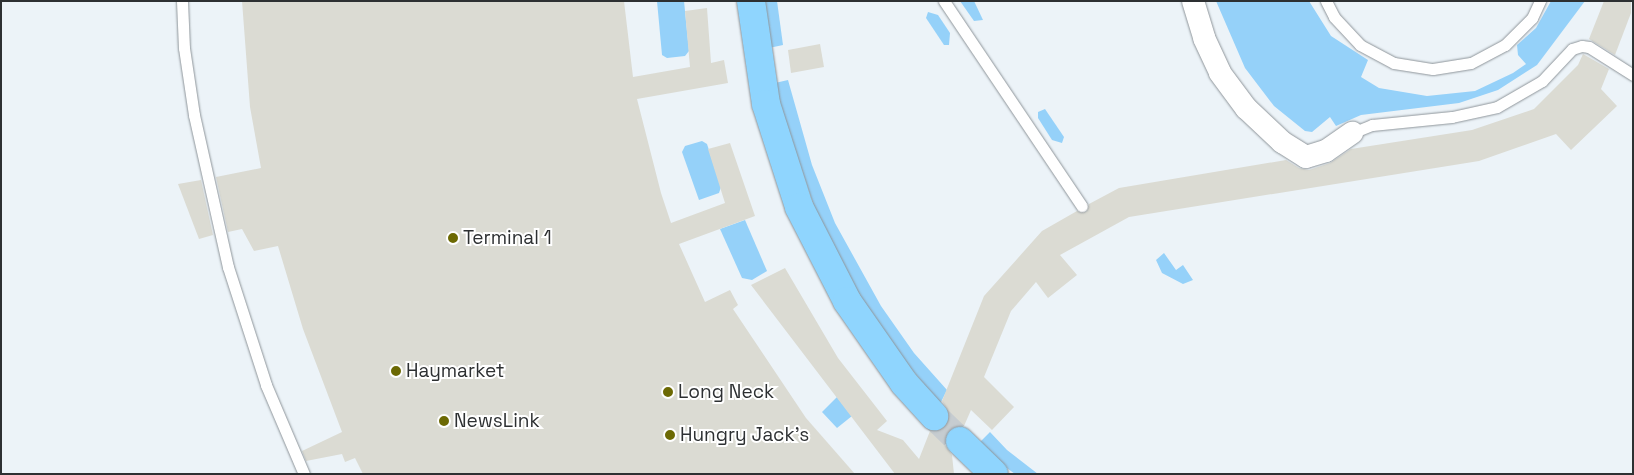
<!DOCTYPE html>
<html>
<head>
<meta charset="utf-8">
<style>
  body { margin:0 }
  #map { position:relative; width:1634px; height:475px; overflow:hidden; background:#ecf3f8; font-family:"Space Grotesk",sans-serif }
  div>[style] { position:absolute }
  .green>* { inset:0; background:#95d1f9 }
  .building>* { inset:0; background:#dbdbd3 }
  .primary-tunnel>* { height:28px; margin-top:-14px; transform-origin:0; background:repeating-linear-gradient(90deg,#c6ccd0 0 28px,transparent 0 42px) }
  .roads { filter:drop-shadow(0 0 1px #8e959a) drop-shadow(0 0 1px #8e959a) }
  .lane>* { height:11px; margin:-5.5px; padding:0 5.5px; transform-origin:5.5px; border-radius:5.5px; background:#fff }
  .street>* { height:22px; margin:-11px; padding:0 11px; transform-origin:11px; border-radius:11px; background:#fff }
  .primary>* { height:28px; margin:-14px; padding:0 14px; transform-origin:14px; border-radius:14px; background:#8fd5fe }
  .dots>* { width:14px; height:14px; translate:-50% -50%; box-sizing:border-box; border:2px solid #fff; border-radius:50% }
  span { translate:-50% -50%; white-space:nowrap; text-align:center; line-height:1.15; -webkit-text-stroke:4px #fff; paint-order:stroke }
  .poi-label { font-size:19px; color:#2d3032 }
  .left { translate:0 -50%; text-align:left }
  .frame { position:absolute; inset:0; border:2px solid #2d3032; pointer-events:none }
</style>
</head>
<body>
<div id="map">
  <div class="green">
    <div style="clip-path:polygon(657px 1px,684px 1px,689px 51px,685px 56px,667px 58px,662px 55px)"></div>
    <div style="clip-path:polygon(764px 1px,777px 1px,783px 45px,769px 48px)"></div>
    <div style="clip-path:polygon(960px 1px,974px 1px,983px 20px,974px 21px)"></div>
    <div style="clip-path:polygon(1216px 1px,1309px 1px,1331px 36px,1368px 60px,1361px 77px,1379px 88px,1427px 96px,1475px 91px,1513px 73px,1526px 64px,1518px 55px,1517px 45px,1536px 28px,1551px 1px,1585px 1px,1537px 65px,1498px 90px,1459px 103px,1361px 115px,1336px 126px,1330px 117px,1312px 132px,1305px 131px,1274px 106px,1245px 68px)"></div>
    <div style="clip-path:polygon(928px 12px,938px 15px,950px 33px,949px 45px,944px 45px,926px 18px)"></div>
    <div style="clip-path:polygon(788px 80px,812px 165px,835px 223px,881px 306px,914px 353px,947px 390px,940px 404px,903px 359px,864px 304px,817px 215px,778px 99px,775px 83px)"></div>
    <div style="clip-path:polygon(1045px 109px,1064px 137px,1062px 143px,1052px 140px,1038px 118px,1038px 112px)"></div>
    <div style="clip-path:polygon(702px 141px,707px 144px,721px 187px,719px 193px,699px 200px,682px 152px,685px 146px)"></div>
    <div style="clip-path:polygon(745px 220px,767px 271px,752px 280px,742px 278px,720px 229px)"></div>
    <div style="clip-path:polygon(1164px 253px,1176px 270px,1183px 265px,1193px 280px,1183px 284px,1162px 273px,1156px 260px)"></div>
    <div style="clip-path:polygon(837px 397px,852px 416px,837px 428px,822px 412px)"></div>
    <div style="clip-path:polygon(990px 432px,1007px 450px,1038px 474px,1015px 474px,1004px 466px,980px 442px)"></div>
  </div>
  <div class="building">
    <div style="clip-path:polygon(242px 1px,624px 1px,633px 77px,690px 67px,685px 11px,707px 8px,711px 63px,724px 60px,728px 83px,637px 99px,661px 193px,671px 223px,725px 203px,708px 149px,730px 143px,755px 216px,679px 244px,705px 302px,730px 290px,738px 305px,733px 309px,806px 418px,855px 474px,363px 474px,355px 458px,345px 462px,342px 454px,306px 461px,302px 451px,342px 432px,303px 329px,278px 246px,254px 251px,242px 229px,228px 232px,216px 177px,261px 168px,250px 107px)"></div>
    <div style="clip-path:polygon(1604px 1px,1631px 1px,1631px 13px,1615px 55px,1589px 39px)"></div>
    <div style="clip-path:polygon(820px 44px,824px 67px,791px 73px,788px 50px)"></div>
    <div style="clip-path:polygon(1583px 54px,1609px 69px,1601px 89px,1617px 106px,1571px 150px,1556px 134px,1479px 161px,1129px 217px,1060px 255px,1077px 275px,1048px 298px,1036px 282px,1011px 311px,984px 377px,1014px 407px,992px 430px,971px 410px,964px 426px,948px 431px,945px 445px,952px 455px,954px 474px,895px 474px,751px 285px,785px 268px,838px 358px,887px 421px,877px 430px,903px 440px,919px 459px,930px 431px,944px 428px,949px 421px,949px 412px,942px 401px,984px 296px,1042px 231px,1077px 211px,1086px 212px,1089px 204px,1119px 188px,1286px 160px,1299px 168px,1309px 170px,1330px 163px,1351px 149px,1472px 130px,1534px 109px,1578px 65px)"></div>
    <div style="clip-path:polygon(201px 180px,213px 235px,199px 239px,178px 184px)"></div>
  </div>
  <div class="primary-tunnel">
    <div style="left:934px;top:416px;width:36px;rotate:44deg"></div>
  </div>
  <div class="roads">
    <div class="lane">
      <div style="left:182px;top:1px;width:47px;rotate:87.6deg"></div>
      <div style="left:184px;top:48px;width:68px;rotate:81.5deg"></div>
      <div style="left:194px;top:115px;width:156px;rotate:77.4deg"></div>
      <div style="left:228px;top:267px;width:124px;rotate:72.1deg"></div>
      <div style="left:266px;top:385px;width:97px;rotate:66.9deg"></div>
      <div style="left:944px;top:1px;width:247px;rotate:56.1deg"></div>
      <div style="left:1326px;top:1px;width:18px;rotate:63deg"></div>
      <div style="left:1334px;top:17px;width:38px;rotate:47deg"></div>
      <div style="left:1360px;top:45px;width:38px;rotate:28deg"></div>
      <div style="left:1394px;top:63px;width:39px;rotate:9deg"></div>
      <div style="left:1433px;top:69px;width:38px;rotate:-9deg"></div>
      <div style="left:1471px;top:63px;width:38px;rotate:-28deg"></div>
      <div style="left:1505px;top:45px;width:38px;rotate:-45deg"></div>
      <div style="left:1532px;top:18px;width:19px;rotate:-65deg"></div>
      <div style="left:1352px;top:133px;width:22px;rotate:-22deg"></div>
      <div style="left:1372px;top:125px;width:80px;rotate:-5.7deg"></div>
      <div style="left:1452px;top:117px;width:46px;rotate:-12.5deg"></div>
      <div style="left:1497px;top:107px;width:52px;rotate:-30deg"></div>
      <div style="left:1542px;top:81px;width:44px;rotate:-46.8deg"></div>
      <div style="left:1572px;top:49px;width:10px;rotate:-17deg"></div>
      <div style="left:1582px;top:46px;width:7px;rotate:8deg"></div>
      <div style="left:1589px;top:47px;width:52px;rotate:32.5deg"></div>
    </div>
    <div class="street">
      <div style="left:1193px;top:1px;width:39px;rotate:73deg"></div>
      <div style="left:1204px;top:38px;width:38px;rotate:65deg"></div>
      <div style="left:1220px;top:73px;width:44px;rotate:53.4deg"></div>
      <div style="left:1246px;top:108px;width:50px;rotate:43.4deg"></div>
      <div style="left:1282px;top:142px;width:28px;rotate:32deg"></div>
      <div style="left:1306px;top:157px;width:21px;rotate:-17deg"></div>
      <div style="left:1326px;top:151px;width:32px;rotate:-35deg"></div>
    </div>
    <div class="primary">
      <div style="left:751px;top:1px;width:104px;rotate:81.7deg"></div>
      <div style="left:766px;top:104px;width:108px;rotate:72.2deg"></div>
      <div style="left:799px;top:207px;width:106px;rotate:62.9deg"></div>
      <div style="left:847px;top:301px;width:100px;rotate:55.2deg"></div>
      <div style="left:904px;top:383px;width:45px;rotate:47.7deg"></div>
      <div style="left:960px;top:441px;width:47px;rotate:44.1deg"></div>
    </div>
  </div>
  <div class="dots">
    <div style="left:453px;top:238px;background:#6c6903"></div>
    <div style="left:396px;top:371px;background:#6c6903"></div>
    <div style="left:668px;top:392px;background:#6c6903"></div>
    <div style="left:444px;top:421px;background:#6c6903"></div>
    <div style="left:670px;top:435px;background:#6c6903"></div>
  </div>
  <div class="poi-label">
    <span class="left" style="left:463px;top:238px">Terminal 1</span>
    <span class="left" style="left:406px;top:371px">Haymarket</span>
    <span class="left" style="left:678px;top:392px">Long Neck</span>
    <span class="left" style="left:454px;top:421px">NewsLink</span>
    <span class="left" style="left:680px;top:435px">Hungry Jack's</span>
  </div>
  <div class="frame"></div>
</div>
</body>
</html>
